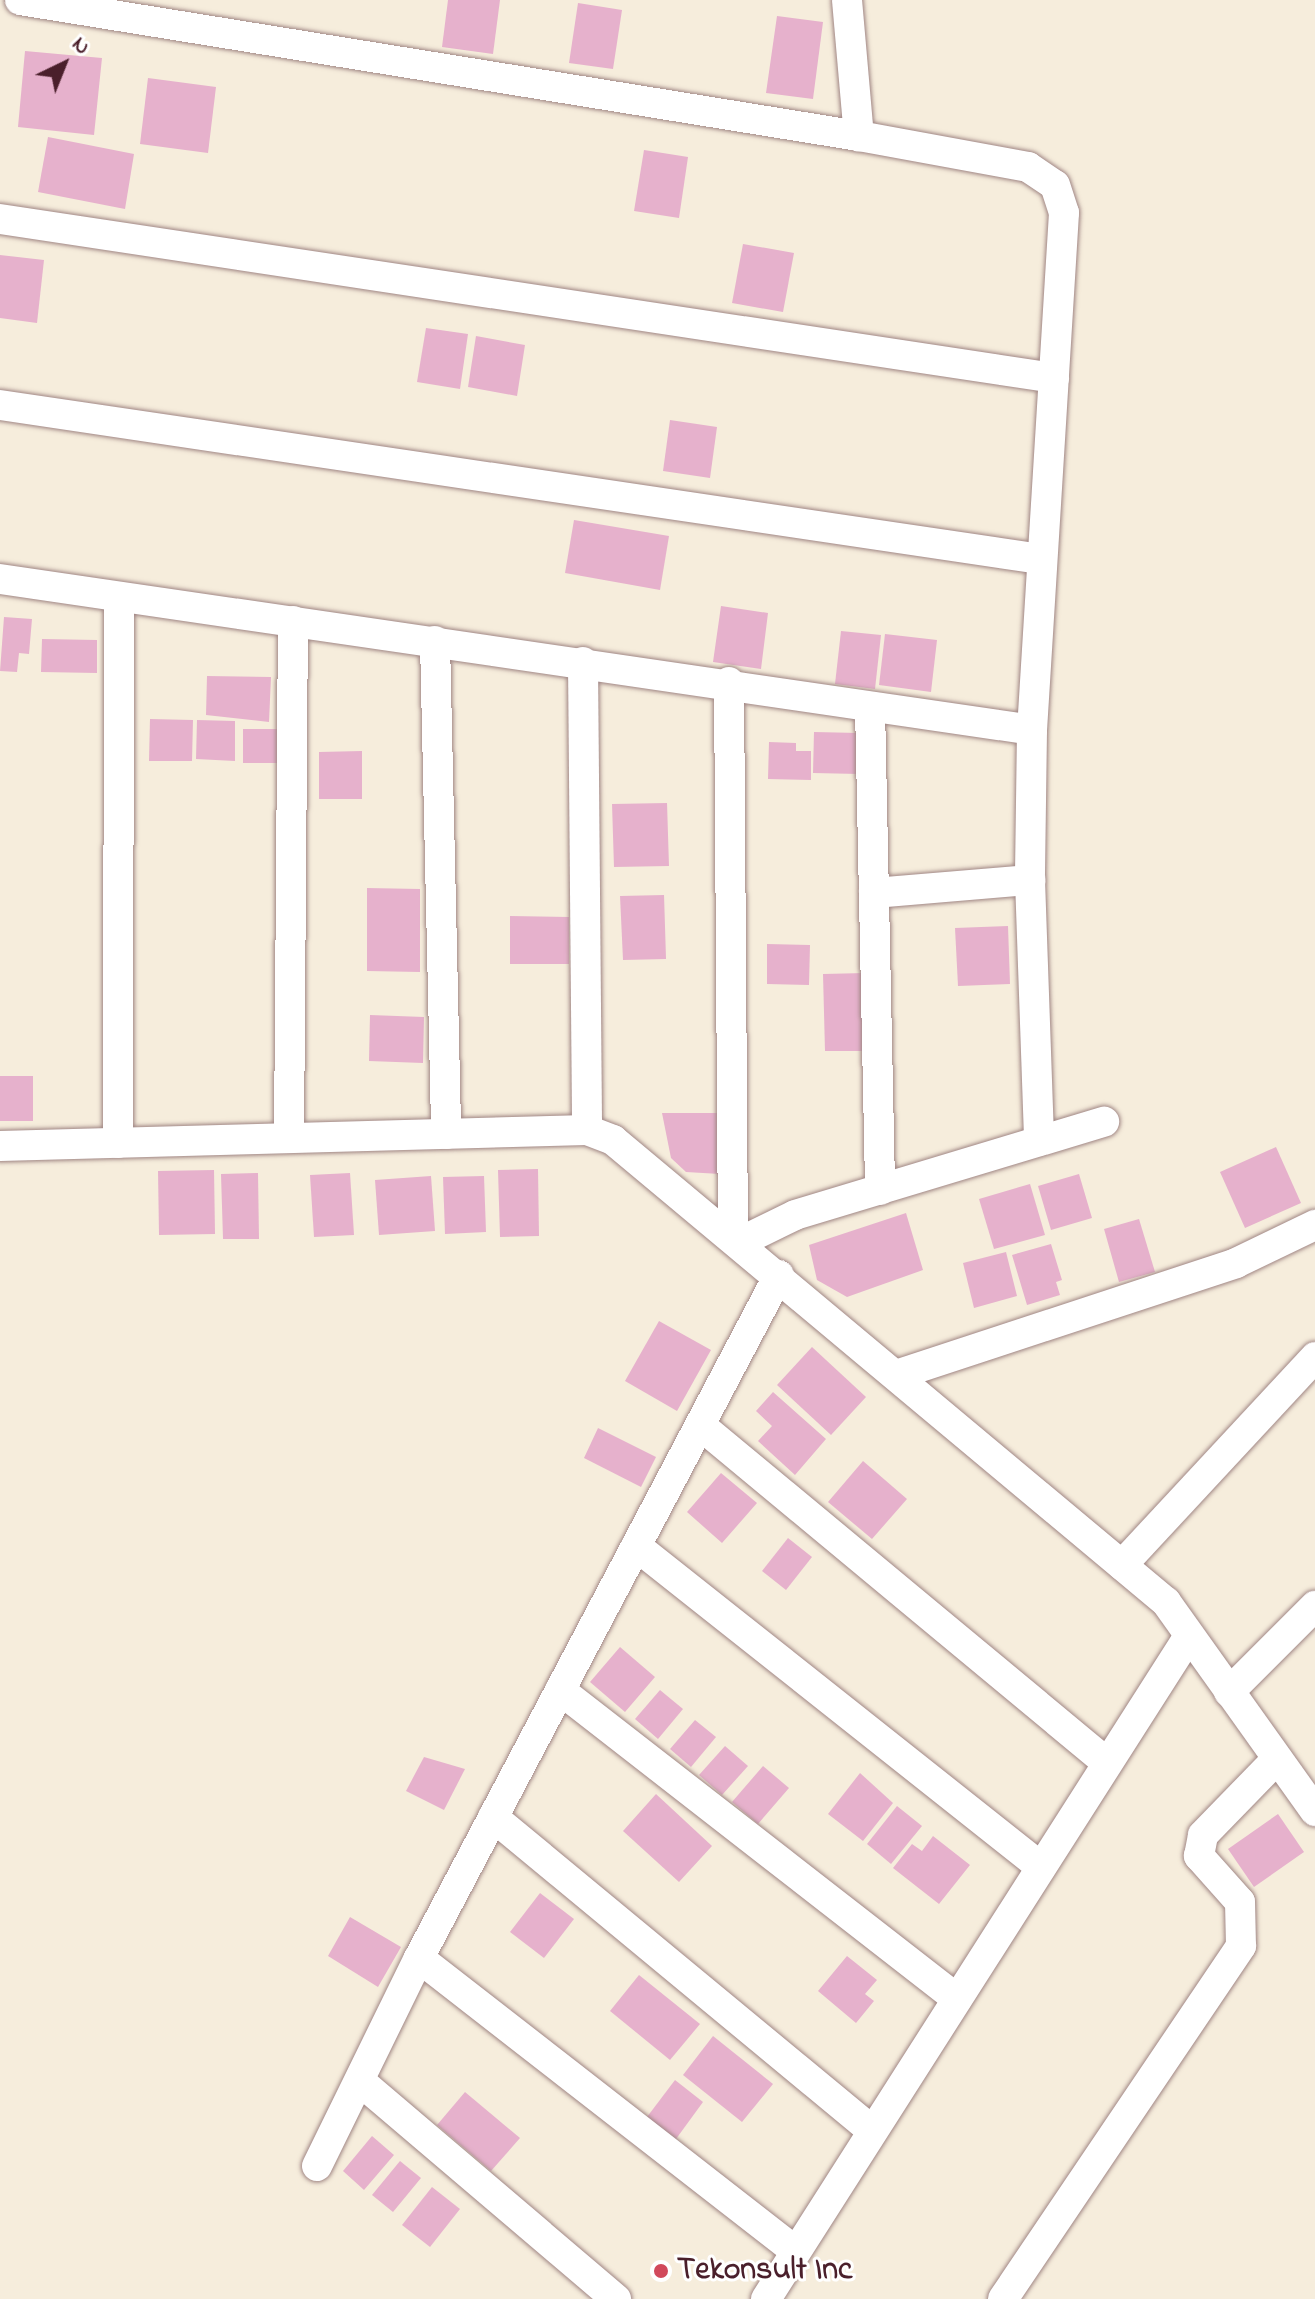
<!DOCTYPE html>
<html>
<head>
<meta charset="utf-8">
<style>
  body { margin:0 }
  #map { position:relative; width:1315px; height:2299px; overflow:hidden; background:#f6eddc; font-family:"Indie Flower",sans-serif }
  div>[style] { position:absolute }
  .building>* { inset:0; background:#e6b1cc }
  .roads { filter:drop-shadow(0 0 2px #a08684) drop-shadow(0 0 2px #a08684) }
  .minor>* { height:30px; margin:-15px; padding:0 15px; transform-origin:15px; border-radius:15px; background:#fff }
  .dots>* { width:22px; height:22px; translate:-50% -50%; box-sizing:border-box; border:4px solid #fff; border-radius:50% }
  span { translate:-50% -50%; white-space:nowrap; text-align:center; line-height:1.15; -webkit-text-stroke:6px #fff; paint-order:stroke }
  .poi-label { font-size:32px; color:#4a1f2b; font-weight:700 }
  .left { translate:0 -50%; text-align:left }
  .north { position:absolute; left:24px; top:24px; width:80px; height:80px; -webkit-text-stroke:6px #fff; paint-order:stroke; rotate:43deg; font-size:22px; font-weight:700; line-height:32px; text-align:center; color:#4a1f2b }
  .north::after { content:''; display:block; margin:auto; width:28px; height:36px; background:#4a1f2b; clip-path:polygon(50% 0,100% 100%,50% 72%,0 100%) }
</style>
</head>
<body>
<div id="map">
  <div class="building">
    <div style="clip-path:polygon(448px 0,500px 0,493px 54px,442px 47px)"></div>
    <div style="clip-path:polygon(578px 3px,622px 10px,613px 69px,569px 63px)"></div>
    <div style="clip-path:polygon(777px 16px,823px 22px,813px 99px,766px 93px)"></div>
    <div style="clip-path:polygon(25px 51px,102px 58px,94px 135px,18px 127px)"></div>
    <div style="clip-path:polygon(148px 78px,216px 87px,208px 153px,140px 144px)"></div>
    <div style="clip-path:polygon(48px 137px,134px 154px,125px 209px,38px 192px)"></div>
    <div style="clip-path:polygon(644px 150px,688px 157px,679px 218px,634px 211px)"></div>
    <div style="clip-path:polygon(743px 244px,794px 253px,783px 312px,732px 303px)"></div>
    <div style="clip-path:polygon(0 255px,44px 260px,37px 323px,0 318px)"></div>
    <div style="clip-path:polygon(426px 328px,468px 334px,460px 389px,417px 382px)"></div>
    <div style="clip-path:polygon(476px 336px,525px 345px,517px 396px,468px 387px)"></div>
    <div style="clip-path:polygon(670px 420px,717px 427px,710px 478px,663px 471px)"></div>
    <div style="clip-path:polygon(574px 520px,669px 536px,660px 590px,565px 573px)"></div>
    <div style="clip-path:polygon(721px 606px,768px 613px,761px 669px,713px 662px)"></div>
    <div style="clip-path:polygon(4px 617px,32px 619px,29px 654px,19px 653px,17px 672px,0 671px)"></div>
    <div style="clip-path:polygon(841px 631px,881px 635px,875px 689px,835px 684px)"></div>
    <div style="clip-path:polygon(885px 634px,937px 640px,931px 692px,879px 685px)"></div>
    <div style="clip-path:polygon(42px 639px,97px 640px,97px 673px,41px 672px)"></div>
    <div style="clip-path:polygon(207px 676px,271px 677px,269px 722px,206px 715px)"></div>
    <div style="clip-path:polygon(150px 719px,193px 720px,192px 761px,149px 761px)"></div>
    <div style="clip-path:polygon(197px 720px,235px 721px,235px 761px,196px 759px)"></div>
    <div style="clip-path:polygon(243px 729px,278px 729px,278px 763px,243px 763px)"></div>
    <div style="clip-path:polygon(814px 732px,859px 733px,859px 774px,813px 773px)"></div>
    <div style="clip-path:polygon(769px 742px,796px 743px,796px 751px,811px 751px,811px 780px,768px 779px)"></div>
    <div style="clip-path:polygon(362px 751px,362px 799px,319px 799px,319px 752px)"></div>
    <div style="clip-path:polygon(667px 803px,669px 866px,614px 867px,612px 804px)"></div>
    <div style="clip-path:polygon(367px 888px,420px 889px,420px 972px,367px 971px)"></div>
    <div style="clip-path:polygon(664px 895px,666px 959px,623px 960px,620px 896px)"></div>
    <div style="clip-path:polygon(510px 916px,569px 917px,569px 964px,510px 964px)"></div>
    <div style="clip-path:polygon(1008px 926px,1010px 984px,958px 986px,955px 928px)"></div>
    <div style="clip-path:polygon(767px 944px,810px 945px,809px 985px,767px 984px)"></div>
    <div style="clip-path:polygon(865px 973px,867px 1051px,825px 1051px,823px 974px)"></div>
    <div style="clip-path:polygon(370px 1015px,424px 1017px,423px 1063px,369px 1061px)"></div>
    <div style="clip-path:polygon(0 1076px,33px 1076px,33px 1121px,0 1121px)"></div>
    <div style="clip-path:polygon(662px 1113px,719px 1113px,720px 1174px,686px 1172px,671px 1158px)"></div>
    <div style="clip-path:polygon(1276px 1147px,1301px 1203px,1245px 1228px,1220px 1172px)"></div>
    <div style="clip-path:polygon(538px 1169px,539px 1236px,500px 1237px,498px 1170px)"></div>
    <div style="clip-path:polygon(214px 1170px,215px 1234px,159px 1235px,158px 1171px)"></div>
    <div style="clip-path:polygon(258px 1173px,259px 1239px,223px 1239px,221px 1174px)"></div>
    <div style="clip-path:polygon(350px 1173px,354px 1235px,314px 1237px,310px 1175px)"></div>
    <div style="clip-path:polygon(1079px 1174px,1092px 1218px,1051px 1230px,1038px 1186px)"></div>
    <div style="clip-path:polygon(431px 1176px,435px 1231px,379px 1235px,375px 1180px)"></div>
    <div style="clip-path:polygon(484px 1176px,486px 1232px,445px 1234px,443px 1177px)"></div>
    <div style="clip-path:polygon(1030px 1184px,1045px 1235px,994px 1249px,979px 1199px)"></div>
    <div style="clip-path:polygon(906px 1213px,923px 1270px,847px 1297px,817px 1280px,809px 1245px)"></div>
    <div style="clip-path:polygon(1139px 1219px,1155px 1272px,1119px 1282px,1104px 1229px)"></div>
    <div style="clip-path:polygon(1051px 1244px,1062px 1280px,1056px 1282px,1060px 1295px,1027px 1305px,1012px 1255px)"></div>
    <div style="clip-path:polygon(1006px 1252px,1017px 1296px,974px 1308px,963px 1263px)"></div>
    <div style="clip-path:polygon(659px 1321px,711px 1350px,677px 1411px,625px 1381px)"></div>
    <div style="clip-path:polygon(812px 1347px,866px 1397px,831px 1435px,777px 1385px)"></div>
    <div style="clip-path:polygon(773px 1392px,826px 1439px,795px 1475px,758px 1441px,772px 1426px,756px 1411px)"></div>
    <div style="clip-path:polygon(598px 1428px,656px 1457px,641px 1487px,584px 1458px)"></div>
    <div style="clip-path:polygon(863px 1461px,907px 1499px,872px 1539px,828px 1502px)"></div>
    <div style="clip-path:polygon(721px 1473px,757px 1503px,722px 1543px,687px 1512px)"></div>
    <div style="clip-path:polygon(788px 1538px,812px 1557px,786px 1590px,762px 1571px)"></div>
    <div style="clip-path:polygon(620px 1647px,655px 1677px,625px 1712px,590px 1682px)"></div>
    <div style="clip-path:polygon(660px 1690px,683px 1709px,658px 1739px,635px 1719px)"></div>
    <div style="clip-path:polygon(695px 1720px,716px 1737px,691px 1767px,670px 1749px)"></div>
    <div style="clip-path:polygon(725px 1746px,748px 1766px,722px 1795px,699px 1775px)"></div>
    <div style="clip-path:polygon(424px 1757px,465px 1769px,444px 1810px,406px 1791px)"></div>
    <div style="clip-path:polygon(763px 1766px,789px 1788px,758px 1824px,732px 1802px)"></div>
    <div style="clip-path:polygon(860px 1773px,893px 1803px,863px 1841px,828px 1814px)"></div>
    <div style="clip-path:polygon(656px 1794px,712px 1846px,679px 1882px,623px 1831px)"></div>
    <div style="clip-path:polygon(897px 1806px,922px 1826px,891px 1864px,867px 1844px)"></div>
    <div style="clip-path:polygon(1278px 1814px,1304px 1852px,1254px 1887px,1228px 1849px)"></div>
    <div style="clip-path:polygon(933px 1836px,970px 1865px,939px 1904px,893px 1868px,912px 1844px,922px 1851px)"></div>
    <div style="clip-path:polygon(540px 1893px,574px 1919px,544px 1958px,510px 1932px)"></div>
    <div style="clip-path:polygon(350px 1917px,401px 1947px,378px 1987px,328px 1956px)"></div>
    <div style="clip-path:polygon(847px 1956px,877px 1980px,865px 1994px,874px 2001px,856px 2023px,818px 1991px)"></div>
    <div style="clip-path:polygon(639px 1975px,700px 2024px,670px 2060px,610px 2011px)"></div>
    <div style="clip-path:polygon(713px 2036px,773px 2084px,742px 2122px,683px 2075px)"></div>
    <div style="clip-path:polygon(675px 2080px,703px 2102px,676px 2139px,647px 2117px)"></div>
    <div style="clip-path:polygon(465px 2092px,520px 2138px,491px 2171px,437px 2125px)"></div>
    <div style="clip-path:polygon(372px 2136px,394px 2155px,364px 2190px,343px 2171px)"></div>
    <div style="clip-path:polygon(400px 2161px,421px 2178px,393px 2212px,372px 2195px)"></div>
    <div style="clip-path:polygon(432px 2187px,460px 2209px,430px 2247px,402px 2225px)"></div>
  </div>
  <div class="roads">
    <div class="minor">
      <div style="left:20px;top:0;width:850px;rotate:9.21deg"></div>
      <div style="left:859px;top:136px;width:172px;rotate:10.4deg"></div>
      <div style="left:1028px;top:167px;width:32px;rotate:34deg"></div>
      <div style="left:1055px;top:185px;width:29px;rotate:72deg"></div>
      <div style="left:1064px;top:213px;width:518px;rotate:93.54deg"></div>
      <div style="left:1032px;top:730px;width:150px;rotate:90.8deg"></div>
      <div style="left:1030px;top:880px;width:261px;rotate:88deg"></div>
      <div style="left:847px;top:0;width:137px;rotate:85deg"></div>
      <div style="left:0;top:219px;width:1066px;rotate:8.58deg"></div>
      <div style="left:0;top:405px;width:1051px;rotate:8.42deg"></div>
      <div style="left:0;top:579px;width:1043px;rotate:8.32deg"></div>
      <div style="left:435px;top:641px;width:493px;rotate:88.7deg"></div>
      <div style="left:583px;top:662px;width:468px;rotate:89.5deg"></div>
      <div style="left:729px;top:682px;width:553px;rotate:89.59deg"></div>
      <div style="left:870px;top:707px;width:483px;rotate:88.8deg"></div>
      <div style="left:874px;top:893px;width:157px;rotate:-4.8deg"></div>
      <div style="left:289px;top:1138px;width:517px;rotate:-89.56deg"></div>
      <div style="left:118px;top:1143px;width:546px;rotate:-89.9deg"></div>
      <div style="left:0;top:1146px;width:587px;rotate:-1.56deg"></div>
      <div style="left:587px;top:1130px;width:28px;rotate:21deg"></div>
      <div style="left:613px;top:1140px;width:721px;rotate:39.88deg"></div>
      <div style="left:1166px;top:1602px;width:257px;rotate:54.5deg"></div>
      <div style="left:740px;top:1242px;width:61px;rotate:-26.1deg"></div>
      <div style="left:795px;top:1215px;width:323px;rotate:-16.8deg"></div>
      <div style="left:896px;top:1375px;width:358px;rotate:-18.2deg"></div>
      <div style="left:1236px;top:1263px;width:88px;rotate:-25.7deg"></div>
      <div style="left:700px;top:1425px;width:528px;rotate:39.69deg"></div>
      <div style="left:636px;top:1546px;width:517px;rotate:38.4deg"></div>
      <div style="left:1122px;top:1565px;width:284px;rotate:-47.1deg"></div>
      <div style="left:560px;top:1690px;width:503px;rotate:37.89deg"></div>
      <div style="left:1229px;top:1692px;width:122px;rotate:-45deg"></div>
      <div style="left:493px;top:1817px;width:492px;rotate:39.6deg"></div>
      <div style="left:419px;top:1958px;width:477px;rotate:37.9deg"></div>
      <div style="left:361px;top:2082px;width:335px;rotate:40.4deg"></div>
      <div style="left:317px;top:2166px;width:232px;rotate:-63.9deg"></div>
      <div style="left:419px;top:1958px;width:772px;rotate:-62.21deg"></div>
      <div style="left:766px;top:2299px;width:786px;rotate:-57.46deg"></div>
      <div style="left:1003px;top:2299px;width:426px;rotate:-56deg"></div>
      <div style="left:1241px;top:1946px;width:44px;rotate:-91.3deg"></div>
      <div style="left:1240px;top:1902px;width:62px;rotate:-131.7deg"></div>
      <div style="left:1199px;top:1856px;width:21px;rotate:-79deg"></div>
      <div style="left:1203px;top:1835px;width:106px;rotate:-45.8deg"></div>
    </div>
  </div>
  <div class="dots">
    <div style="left:661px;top:2271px;background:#d1495b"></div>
  </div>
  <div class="poi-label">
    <span class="left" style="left:677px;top:2271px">Tekonsult Inc</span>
  </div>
  <div class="north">N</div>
</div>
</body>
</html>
